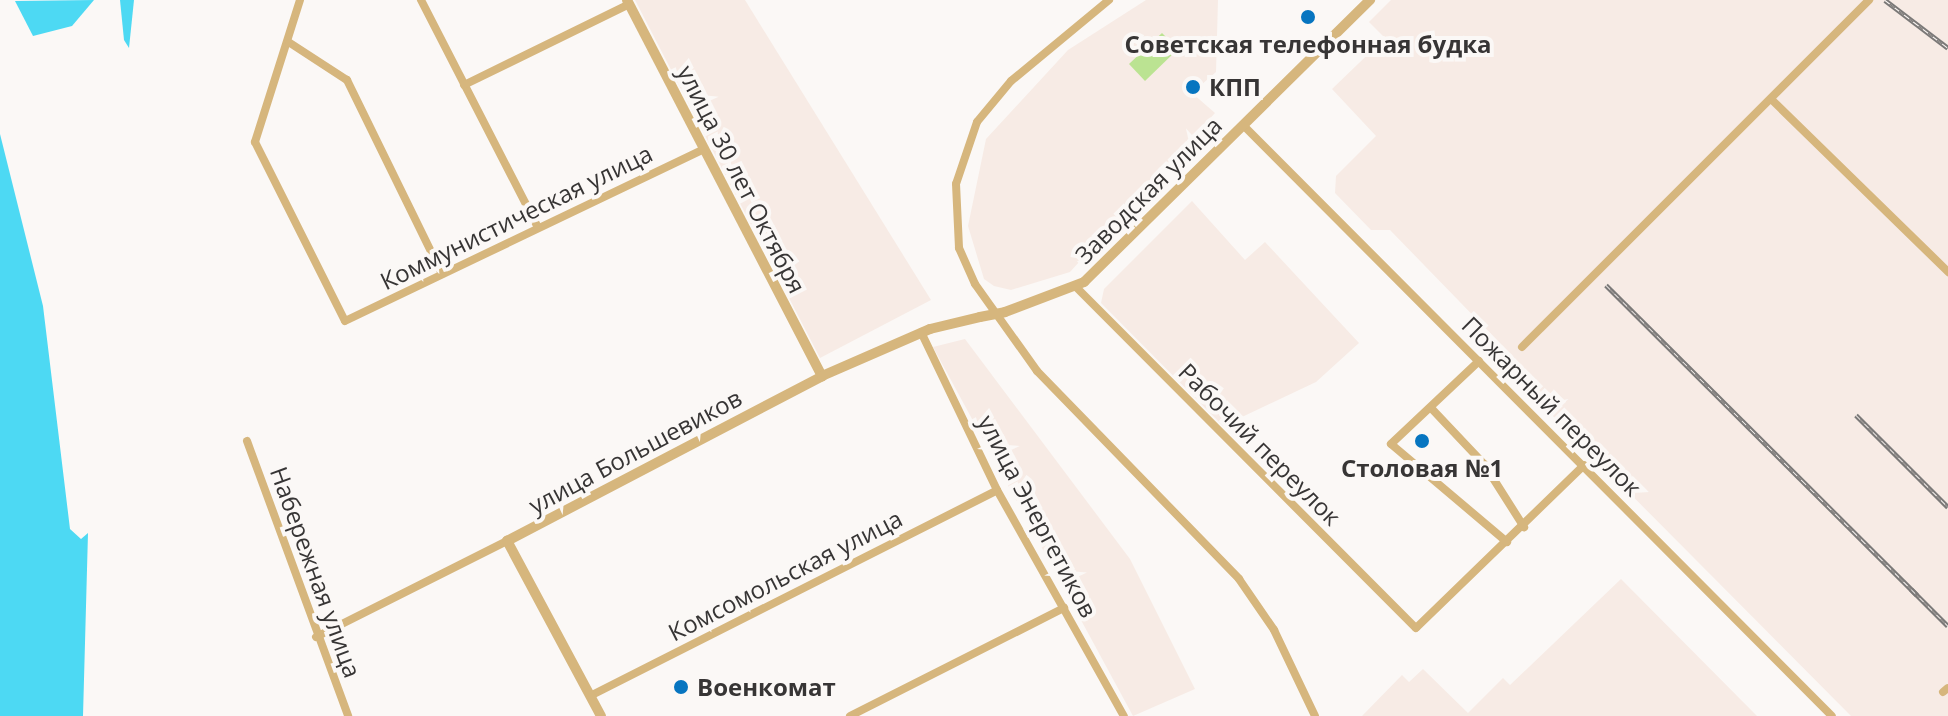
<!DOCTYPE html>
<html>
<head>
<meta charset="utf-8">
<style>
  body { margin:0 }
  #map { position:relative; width:1948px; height:716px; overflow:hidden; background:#fbf8f6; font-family:"Open Sans",sans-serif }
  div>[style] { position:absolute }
  .built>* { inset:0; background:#f7ebe5 }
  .green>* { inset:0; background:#bbe392 }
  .water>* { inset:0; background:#4dd9f3 }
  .minor>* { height:8px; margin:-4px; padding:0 4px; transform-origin:4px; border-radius:4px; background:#d6b67d }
  .tertiary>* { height:10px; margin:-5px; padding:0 5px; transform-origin:5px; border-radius:5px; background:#d6b67d }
  .rail>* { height:5px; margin-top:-2.5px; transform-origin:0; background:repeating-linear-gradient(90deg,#fbf8f6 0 6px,#7b7978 0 12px); box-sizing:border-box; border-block:2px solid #7b7978 }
  .tertiary-bridge>* { height:10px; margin:-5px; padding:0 5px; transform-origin:5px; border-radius:5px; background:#d6b67d }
  .dots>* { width:22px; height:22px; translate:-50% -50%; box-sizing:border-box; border:4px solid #fbf8f6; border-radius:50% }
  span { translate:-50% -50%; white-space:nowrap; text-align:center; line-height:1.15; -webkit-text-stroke:8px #fbf8f6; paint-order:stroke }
  .poi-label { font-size:24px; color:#373535; font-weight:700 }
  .left { translate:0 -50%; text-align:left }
  .street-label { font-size:24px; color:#373535 }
</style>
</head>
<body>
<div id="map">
  <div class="built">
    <div style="clip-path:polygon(635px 0,745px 0,931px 300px,820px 358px)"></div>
    <div style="clip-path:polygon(1146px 0,1218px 0,1216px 72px,1192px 93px,1215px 113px,1070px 272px,1011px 290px,994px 286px,984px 279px,968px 226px,986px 139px,1068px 50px)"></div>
    <div style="clip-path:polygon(1391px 0,1948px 0,1948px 716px,1851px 716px,1532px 395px,1529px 373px,1390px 230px,1371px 230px,1335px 193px,1336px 176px,1376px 136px,1332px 89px,1385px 38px,1369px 22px)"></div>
    <div style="clip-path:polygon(1192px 201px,1245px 260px,1265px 242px,1359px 343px,1316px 382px,1223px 426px,1101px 303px,1104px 289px)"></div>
    <div style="clip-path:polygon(965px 339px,1130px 559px,1195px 689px,1133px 716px,933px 347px)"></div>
    <div style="clip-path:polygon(1621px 579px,1757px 716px,1362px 716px,1402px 675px,1409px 682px,1423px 669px,1468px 713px,1503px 678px,1510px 685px)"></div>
  </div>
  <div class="green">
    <div style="clip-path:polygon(1162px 33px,1178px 49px,1145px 81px,1129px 64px)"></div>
  </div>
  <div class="water">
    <div style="clip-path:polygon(94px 0,72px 26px,33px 36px,15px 1px)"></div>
    <div style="clip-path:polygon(120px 0,134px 0,129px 48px,124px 40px)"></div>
    <div style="clip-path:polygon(0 134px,43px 306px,70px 529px,81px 539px,88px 533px,83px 716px,0 716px)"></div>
  </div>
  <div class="minor">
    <div style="left:300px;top:0;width:149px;rotate:107.6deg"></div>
    <div style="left:255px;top:142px;width:200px;rotate:63.3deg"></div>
    <div style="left:345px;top:321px;width:398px;rotate:-25.6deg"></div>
    <div style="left:421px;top:0;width:256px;rotate:62.8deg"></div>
    <div style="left:1109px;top:0;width:127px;rotate:140.4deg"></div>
    <div style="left:1011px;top:81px;width:53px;rotate:129.7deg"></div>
    <div style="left:977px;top:122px;width:65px;rotate:108.7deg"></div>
    <div style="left:956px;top:184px;width:64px;rotate:87.3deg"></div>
    <div style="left:959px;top:248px;width:39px;rotate:66deg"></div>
    <div style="left:975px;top:284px;width:107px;rotate:54.5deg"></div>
    <div style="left:1037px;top:371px;width:290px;rotate:45.8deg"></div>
    <div style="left:1239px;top:579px;width:62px;rotate:55.5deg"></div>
    <div style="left:1274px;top:630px;width:95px;rotate:64.5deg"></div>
    <div style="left:290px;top:43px;width:68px;rotate:33deg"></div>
    <div style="left:347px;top:80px;width:216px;rotate:63.9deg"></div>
    <div style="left:464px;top:85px;width:184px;rotate:-26.1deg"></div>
    <div style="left:1771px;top:99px;width:248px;rotate:44.3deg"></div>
    <div style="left:1243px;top:125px;width:834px;rotate:45.1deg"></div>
    <div style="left:1077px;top:288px;width:480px;rotate:45.1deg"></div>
    <div style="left:1416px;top:628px;width:234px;rotate:-44.1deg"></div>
    <div style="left:921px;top:332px;width:175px;rotate:64.3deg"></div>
    <div style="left:997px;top:490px;width:259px;rotate:60.7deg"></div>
    <div style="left:1522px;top:347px;width:491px;rotate:-45deg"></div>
    <div style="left:1479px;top:361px;width:121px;rotate:136.7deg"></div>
    <div style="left:1391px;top:444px;width:152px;rotate:40.2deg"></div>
    <div style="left:1432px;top:409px;width:76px;rotate:46.6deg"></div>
    <div style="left:1484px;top:464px;width:75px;rotate:57.6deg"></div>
    <div style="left:247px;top:441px;width:293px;rotate:69.8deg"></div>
    <div style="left:316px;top:637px;width:214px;rotate:-26.7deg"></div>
    <div style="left:1943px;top:692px;width:6px;rotate:-39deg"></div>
    <div style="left:590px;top:696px;width:456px;rotate:-26.8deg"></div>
    <div style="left:850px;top:716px;width:240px;rotate:-26.8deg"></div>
  </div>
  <div class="tertiary">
    <div style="left:627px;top:0;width:424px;rotate:62.6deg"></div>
    <div style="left:1005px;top:312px;width:85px;rotate:-20.8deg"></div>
    <div style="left:1084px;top:282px;width:402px;rotate:-44.6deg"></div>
    <div style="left:601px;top:716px;width:199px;rotate:-118.2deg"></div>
    <div style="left:507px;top:541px;width:356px;rotate:-27.6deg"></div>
    <div style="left:822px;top:376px;width:118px;rotate:-23.5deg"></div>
    <div style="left:930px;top:329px;width:51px;rotate:-13.5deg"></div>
  </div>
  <div class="rail">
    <div style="left:1885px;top:0;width:79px;rotate:37.3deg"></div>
    <div style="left:1606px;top:285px;width:439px;rotate:44.9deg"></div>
    <div style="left:1856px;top:415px;width:130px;rotate:45deg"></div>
    <div style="left:1911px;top:589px;width:52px;rotate:45deg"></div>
  </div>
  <div class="tertiary-bridge">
    <div style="left:980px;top:317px;width:25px;rotate:-11deg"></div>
  </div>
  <div class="dots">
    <div style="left:1308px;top:17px;background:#0775c0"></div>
    <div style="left:1193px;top:87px;background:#0775c0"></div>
    <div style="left:1422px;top:441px;background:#0775c0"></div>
    <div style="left:681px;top:687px;background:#0775c0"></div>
  </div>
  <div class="poi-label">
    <span style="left:1308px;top:44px">Советская телефонная будка</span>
    <span class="left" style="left:1209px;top:87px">КПП</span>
    <span style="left:1422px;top:468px">Столовая №1</span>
    <span class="left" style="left:697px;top:687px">Военкомат</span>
  </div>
  <div class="street-label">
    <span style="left:742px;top:179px;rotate:63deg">улица 30 лет Октября</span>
    <span style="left:1148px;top:190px;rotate:-45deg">Заводская улица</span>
    <span style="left:516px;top:217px;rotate:-26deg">Коммунистическая улица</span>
    <span style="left:1552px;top:406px;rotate:45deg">Пожарный переулок</span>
    <span style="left:1260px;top:444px;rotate:45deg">Рабочий переулок</span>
    <span style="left:635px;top:451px;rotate:-28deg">улица Большевиков</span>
    <span style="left:1038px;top:516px;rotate:62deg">улица Энергетиков</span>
    <span style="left:316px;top:572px;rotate:70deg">Набережная улица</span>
    <span style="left:785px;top:575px;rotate:-27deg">Комсомольская улица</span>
  </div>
</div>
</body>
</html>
